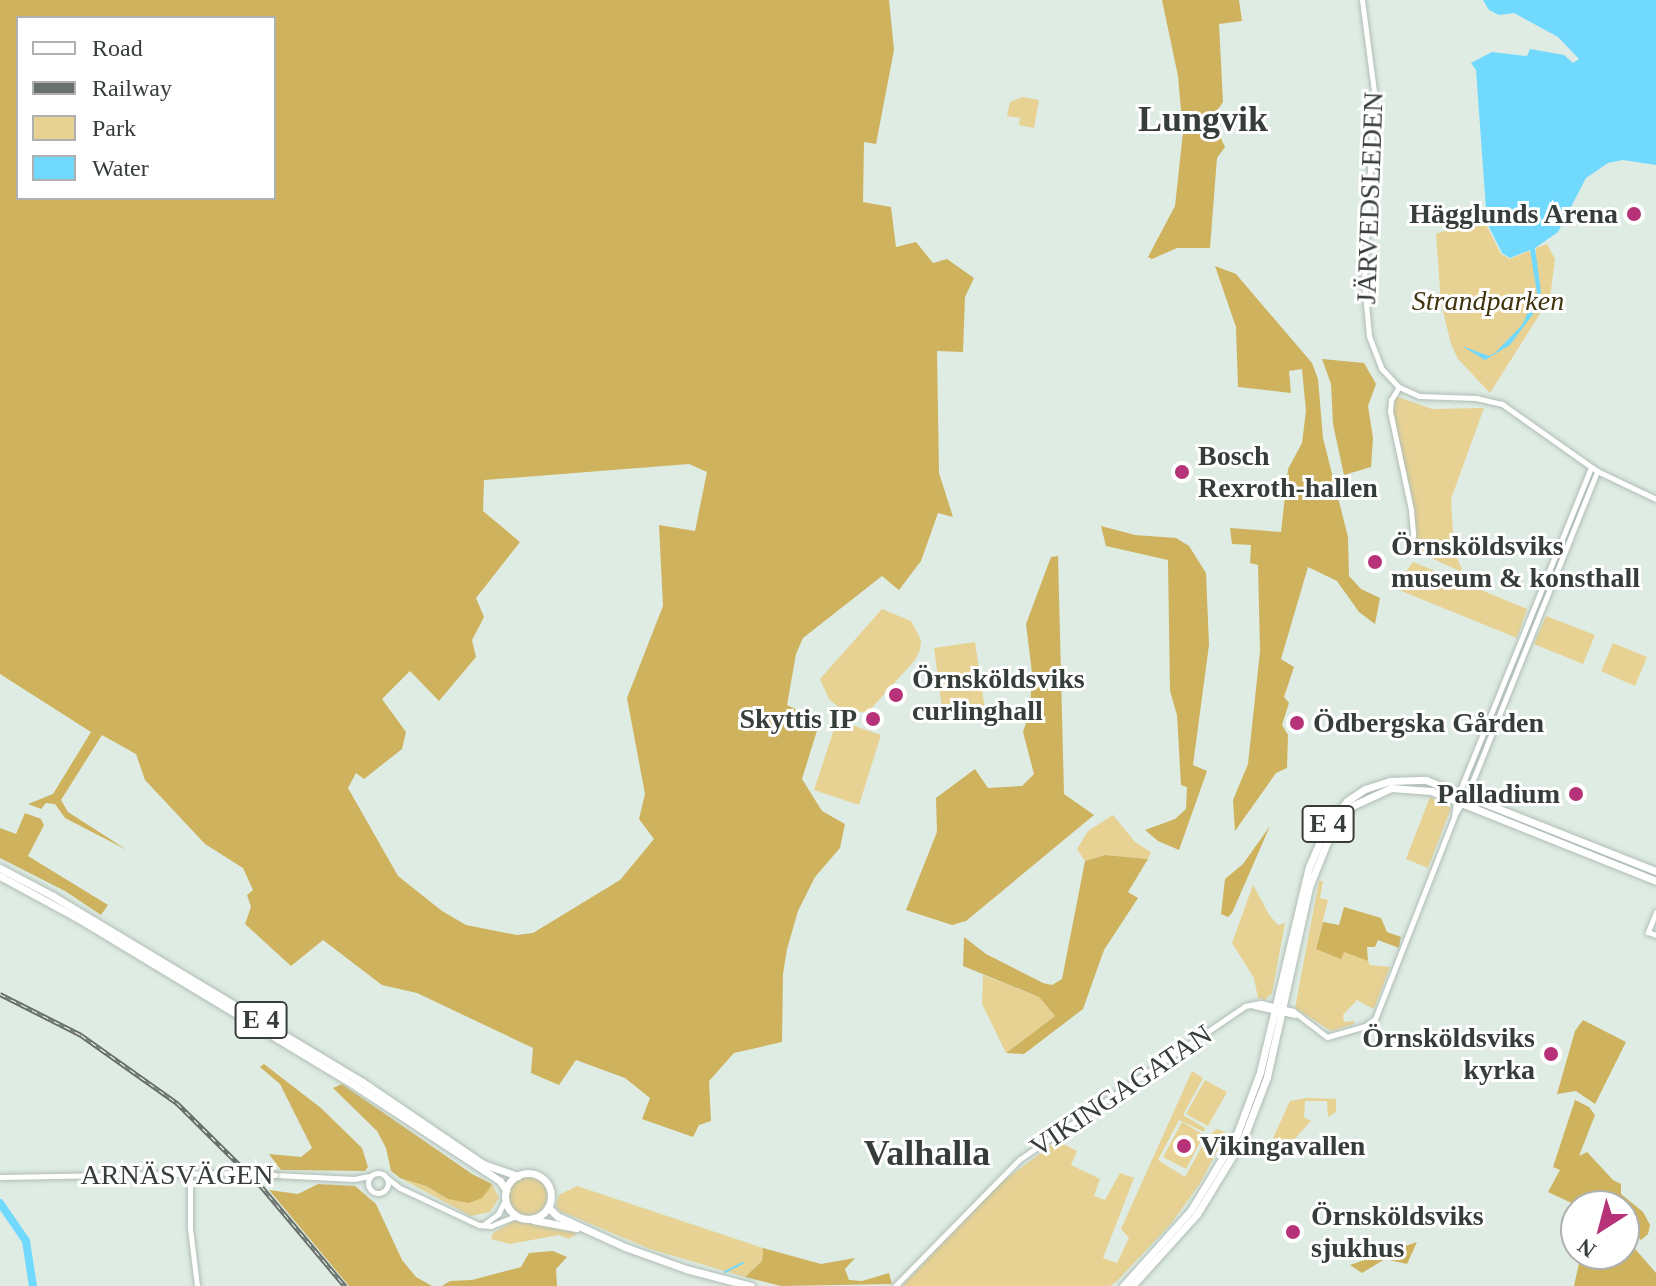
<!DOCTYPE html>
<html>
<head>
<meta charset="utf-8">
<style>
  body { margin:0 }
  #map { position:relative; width:1656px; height:1286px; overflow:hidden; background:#deece3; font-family:"Times New Roman",serif }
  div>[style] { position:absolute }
  .green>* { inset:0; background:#e7d294 }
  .round { border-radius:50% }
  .forest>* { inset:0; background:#ceb25e }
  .water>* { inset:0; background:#72d9fe }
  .stream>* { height:2px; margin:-1px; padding:0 1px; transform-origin:1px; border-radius:1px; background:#72d9fe }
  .river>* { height:8px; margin:-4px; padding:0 4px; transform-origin:4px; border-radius:4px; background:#72d9fe }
  .roads { filter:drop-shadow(0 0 2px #b0bdb5) drop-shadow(0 0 2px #b0bdb5) }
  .secondary>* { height:5px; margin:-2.5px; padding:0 2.5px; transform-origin:2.5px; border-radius:2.5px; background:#fff }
  .secondary>.ring { margin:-2.5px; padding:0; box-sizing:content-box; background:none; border:5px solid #fff; border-radius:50% }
  .highway>* { height:7px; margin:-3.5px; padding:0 3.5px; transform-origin:3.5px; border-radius:3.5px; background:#fff }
  .highway>.ring { margin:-3.5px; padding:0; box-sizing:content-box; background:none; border:7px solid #fff; border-radius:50% }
  .rail>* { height:5px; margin-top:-2.5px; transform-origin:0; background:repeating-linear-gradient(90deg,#fff 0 6px,#68706b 0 12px); box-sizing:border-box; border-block:2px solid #68706b }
  .bridges { filter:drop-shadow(0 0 2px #b0bdb5) drop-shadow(0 0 2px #b0bdb5) }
  .secondary-bridge>* { height:5px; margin:-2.5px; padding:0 2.5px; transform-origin:2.5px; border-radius:2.5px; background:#fff }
  .dots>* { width:22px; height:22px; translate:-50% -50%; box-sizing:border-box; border:4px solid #fff; border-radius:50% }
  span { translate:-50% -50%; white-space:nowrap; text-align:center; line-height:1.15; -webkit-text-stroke:6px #fff; paint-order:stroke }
  .shield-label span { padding:2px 6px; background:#fff; border:2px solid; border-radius:6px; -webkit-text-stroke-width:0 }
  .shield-label { font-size:26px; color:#373d39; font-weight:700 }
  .street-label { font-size:28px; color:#373d39 }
  .poi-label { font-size:28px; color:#373d39; font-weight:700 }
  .right { translate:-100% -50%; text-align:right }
  .left { translate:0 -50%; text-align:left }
  .park-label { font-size:28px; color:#40340f; font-style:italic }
  .district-label { font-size:36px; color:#373d39; font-weight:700 }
  .legend { position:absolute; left:16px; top:16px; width:260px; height:184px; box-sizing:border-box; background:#fff; border:2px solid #afb1b0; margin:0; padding:10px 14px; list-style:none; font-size:24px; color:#373d39 }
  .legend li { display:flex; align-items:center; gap:16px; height:40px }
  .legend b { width:40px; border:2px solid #afb1b0 }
  .north { position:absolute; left:1560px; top:1190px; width:80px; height:80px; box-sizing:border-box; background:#fff; border:2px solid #afb1b0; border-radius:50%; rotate:216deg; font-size:22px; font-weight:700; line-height:32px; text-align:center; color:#373d39 }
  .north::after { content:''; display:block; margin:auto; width:28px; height:36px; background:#b63379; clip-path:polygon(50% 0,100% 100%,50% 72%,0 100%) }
</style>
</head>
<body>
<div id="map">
  <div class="green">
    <div style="clip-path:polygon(1023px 97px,1039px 100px,1034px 128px,1019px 125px,1020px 118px,1007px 116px,1010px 102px)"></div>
    <div style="clip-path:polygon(1482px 217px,1501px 254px,1510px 259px,1529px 251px,1533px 258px,1536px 257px,1536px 248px,1547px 244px,1555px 259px,1550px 298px,1490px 393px,1458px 359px,1451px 344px,1441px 303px,1436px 234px)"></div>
    <div style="clip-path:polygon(1395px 396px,1432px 409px,1484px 408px,1451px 499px,1454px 552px,1462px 569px,1460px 571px,1418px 552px,1412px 495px,1391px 411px)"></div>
    <div style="clip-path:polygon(1413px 562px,1527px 609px,1517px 638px,1394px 588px)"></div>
    <div style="clip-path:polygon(882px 609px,911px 621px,921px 640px,920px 650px,915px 660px,868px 712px,843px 711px,829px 699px,820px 679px)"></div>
    <div style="clip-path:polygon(1546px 616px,1595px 635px,1583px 664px,1534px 644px)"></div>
    <div style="clip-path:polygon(975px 642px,985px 710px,943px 716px,934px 648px)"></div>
    <div style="clip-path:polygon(1613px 643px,1647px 657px,1635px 686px,1601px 671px)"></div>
    <div style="clip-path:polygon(837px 720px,881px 735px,859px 805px,814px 790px)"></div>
    <div style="clip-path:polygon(1430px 797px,1451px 808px,1428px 868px,1406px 859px)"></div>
    <div style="clip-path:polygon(1113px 815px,1135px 842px,1151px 852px,1148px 859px,1105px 855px,1085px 861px,1077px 849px,1088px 831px)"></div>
    <div style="clip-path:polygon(1319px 881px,1323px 881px,1320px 898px,1328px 900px,1316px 949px,1344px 951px,1368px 961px,1370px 965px,1390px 967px,1374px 1009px,1357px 1000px,1343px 1015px,1344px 1022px,1354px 1021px,1354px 1024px,1331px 1031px,1295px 1008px)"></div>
    <div style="clip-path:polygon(1253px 885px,1270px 916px,1278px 925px,1285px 923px,1272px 993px,1265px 1000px,1258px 998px,1254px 978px,1232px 943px)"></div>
    <div style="clip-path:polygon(983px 975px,1039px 997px,1055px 1016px,1006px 1053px,982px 1004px)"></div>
    <div style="clip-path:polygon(1192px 1071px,1203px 1078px,1183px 1115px,1205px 1128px,1204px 1132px,1179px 1120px,1158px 1160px,1185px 1177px,1207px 1137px,1217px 1129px,1227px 1133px,1199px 1185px,1170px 1225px,1117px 1281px,1110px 1286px,902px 1286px,999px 1184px,1057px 1141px,1077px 1151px,1071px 1165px,1100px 1179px,1094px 1196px,1105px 1200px,1120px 1173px,1134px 1178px,1103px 1258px,1117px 1263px,1129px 1238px,1121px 1229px)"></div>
    <div style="clip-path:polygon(1205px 1080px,1227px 1092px,1208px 1126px,1186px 1114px)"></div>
    <div style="clip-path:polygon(1307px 1098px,1336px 1099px,1336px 1112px,1328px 1117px,1327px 1101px,1305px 1101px,1304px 1117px,1311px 1121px,1290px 1144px,1273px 1138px,1290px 1101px)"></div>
    <div style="clip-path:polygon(1182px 1122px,1204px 1135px,1186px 1169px,1163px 1157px)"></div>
    <div class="round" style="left:509px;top:1177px;width:38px;height:38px"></div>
    <div style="clip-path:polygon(400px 1178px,426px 1186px,448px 1199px,489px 1189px,492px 1184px,499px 1198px,490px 1212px,471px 1216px)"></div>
    <div style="clip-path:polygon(577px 1186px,763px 1248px,762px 1261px,745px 1277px,650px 1249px,560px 1211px,556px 1206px,559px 1195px)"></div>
    <div style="clip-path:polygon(514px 1221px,567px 1229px,577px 1234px,569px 1239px,559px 1235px,510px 1244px,491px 1239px,493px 1233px)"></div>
  </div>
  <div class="forest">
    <div style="clip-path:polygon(evenodd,0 0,889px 0,894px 50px,876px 144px,864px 142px,863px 202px,891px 207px,896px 247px,916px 242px,933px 263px,947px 259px,974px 278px,965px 297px,963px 352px,937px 351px,939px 473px,953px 517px,938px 513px,921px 561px,899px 590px,882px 576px,803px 638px,796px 654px,787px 705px,820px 721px,802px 779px,822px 811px,845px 824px,840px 848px,815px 877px,798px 911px,787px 949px,783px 974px,782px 1042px,734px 1053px,709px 1081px,711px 1121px,699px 1125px,693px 1137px,642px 1119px,650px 1098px,625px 1078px,576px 1060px,559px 1085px,531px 1073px,533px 1048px,417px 993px,382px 985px,323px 940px,291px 966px,245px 924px,251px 907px,247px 895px,253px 890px,243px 868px,205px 844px,145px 780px,136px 754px,102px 735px,61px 800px,68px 812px,127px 850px,65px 818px,55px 804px,46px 803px,41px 809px,28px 804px,53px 794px,91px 732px,0 674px,0 0,18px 18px,274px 18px,274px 198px,18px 198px,18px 18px,0 0,689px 464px,707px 472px,695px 531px,659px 525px,663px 606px,627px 698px,645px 794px,639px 819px,654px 839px,620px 880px,533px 933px,517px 935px,466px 925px,442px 911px,398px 876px,348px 788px,356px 773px,364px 779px,402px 749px,406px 732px,382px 699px,410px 671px,439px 701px,476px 657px,472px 640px,484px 617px,476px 598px,520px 542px,483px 511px,484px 480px,689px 464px)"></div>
    <div style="clip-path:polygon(1162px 0,1239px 0,1242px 21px,1219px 24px,1223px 102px,1215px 114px,1215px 126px,1225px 147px,1217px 158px,1210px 248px,1177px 248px,1152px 259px,1148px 257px,1175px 206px,1183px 132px,1178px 76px)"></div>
    <div style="clip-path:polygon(1215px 266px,1236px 274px,1312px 363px,1318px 379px,1323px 438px,1348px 537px,1349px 576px,1361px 589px,1380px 598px,1375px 624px,1359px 612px,1337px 581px,1308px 567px,1281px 659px,1294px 667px,1284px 697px,1289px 703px,1282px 725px,1288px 735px,1287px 768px,1276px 773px,1235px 831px,1233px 800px,1248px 764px,1260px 651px,1258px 565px,1250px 563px,1251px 545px,1232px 544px,1230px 528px,1281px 532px,1288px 469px,1302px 443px,1306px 411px,1302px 369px,1289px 371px,1291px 393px,1238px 387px,1236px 327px)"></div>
    <div style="clip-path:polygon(1322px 359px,1364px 363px,1376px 384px,1368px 406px,1373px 438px,1371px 467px,1344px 475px,1333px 424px,1331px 384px)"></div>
    <div style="clip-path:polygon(1101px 526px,1135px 535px,1176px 538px,1189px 546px,1206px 573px,1209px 645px,1193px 765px,1207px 771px,1179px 850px,1158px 841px,1145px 830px,1175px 819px,1186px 809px,1187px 787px,1181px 785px,1177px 715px,1170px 691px,1168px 560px,1106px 546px)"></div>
    <div style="clip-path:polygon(1058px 556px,1064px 794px,1094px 815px,966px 921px,952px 925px,906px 910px,937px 832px,936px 798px,975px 769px,988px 788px,1022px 786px,1034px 774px,1023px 732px,1030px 711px,1032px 673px,1026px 624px,1051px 557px)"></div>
    <div style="clip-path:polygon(25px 813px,41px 819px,44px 825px,28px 856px,108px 905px,101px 915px,65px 891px,0 858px,0 828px,16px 834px)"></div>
    <div style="clip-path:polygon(1270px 826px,1232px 913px,1228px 917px,1221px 914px,1225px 879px,1243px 864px)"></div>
    <div style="clip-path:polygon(1105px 855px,1148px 859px,1128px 892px,1138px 898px,1104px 950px,1083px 1009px,1024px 1054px,1006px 1053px,1055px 1016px,1039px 997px,963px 966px,964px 937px,986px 954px,1043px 983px,1052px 985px,1062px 979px,1085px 861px)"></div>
    <div style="clip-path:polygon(1344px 907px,1381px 918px,1387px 932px,1401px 937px,1399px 948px,1378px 940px,1375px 947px,1367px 947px,1368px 961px,1344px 952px,1341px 959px,1316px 949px,1323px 922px,1339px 925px)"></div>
    <div style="clip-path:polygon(1583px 1020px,1626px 1042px,1595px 1104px,1576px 1091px,1557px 1094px,1575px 1031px)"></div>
    <div style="clip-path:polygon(264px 1064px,321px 1108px,362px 1148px,368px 1167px,365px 1171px,281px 1170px,269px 1154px,301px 1157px,312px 1148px,280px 1084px,260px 1067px)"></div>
    <div style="clip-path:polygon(342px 1084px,472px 1174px,492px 1184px,489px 1189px,482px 1198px,469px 1203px,448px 1199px,426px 1186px,400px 1178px,391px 1171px,386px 1148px,377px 1131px,333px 1088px)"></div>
    <div style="clip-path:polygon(1575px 1100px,1589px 1107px,1595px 1115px,1579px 1156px,1587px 1152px,1613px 1180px,1621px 1184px,1621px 1194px,1643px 1212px,1650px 1225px,1648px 1234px,1641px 1240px,1624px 1226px,1624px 1206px,1578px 1206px,1548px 1192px,1560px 1170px,1553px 1167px)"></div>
    <div style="clip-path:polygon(318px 1184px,355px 1186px,376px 1204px,402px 1260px,416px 1277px,432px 1286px,349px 1286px,269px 1190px,298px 1194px)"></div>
    <div style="clip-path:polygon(1624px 1236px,1656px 1273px,1656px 1286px,1574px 1286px,1581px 1254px,1624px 1254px)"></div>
    <div style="clip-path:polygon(1417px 1242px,1407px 1264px,1385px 1259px,1362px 1273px,1350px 1265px)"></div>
    <div style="clip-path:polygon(763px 1248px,821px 1264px,855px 1258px,845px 1269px,849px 1280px,862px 1281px,889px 1273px,892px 1284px,781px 1286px,745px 1277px,762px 1261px)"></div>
    <div style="clip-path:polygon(553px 1251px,567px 1257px,556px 1269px,557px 1286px,442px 1286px,450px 1281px,472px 1280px,521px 1267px,529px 1253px)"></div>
  </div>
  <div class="water">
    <div style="clip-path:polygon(1483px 0,1656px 0,1656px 165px,1623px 160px,1608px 163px,1586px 178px,1558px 232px,1535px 248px,1541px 292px,1536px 310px,1510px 345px,1485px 360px,1462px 346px,1489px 356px,1495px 353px,1522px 325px,1537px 293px,1530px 250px,1510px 258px,1502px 253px,1487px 223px,1476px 70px,1471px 63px,1492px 52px,1527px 56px,1530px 49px,1564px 55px,1573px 63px,1579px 59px,1558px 37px,1514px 13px,1499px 15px,1489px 10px)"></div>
  </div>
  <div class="stream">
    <div style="left:725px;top:1272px;width:20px;rotate:-27deg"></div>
  </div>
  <div class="river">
    <div style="left:0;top:1203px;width:46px;rotate:55.6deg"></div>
    <div style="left:26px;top:1241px;width:46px;rotate:81.2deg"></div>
  </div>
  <div class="roads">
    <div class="secondary">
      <div style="left:1362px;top:0;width:92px;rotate:82.5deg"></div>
      <div style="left:1374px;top:91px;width:191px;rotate:93deg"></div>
      <div style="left:1364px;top:282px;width:54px;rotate:84.7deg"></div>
      <div style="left:1369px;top:336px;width:34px;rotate:69deg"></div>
      <div style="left:1381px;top:368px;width:26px;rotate:47deg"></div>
      <div style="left:1399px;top:387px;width:22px;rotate:24deg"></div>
      <div style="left:1419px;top:396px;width:57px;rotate:2deg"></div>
      <div style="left:1476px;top:398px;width:27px;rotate:13deg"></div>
      <div style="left:1502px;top:404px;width:116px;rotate:35.2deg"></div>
      <div style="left:1597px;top:471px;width:65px;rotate:25.4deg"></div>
      <div style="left:1399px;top:387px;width:15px;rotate:122deg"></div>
      <div style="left:1391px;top:400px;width:11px;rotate:95deg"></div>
      <div style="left:1390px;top:411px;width:101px;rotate:78deg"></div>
      <div style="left:1411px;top:510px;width:25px;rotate:85deg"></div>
      <div style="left:1413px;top:535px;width:13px;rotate:103deg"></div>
      <div style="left:1454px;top:816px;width:30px;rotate:-60deg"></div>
      <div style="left:1469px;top:790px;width:344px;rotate:-68.1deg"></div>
      <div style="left:1656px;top:912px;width:22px;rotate:112deg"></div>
      <div style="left:1648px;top:932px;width:9px;rotate:21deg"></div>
      <div style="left:1254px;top:1006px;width:42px;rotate:12.4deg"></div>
      <div style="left:190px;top:1172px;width:56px;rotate:90deg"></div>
      <div style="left:190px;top:1228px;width:58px;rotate:83.1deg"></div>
      <div class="ring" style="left:368px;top:1173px;width:15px;height:15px"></div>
      <div style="left:275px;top:1175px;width:79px;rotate:2.9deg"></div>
      <div style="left:354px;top:1179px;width:16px;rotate:-11deg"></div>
      <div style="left:0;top:1177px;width:226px;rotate:-1deg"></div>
      <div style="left:387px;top:1178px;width:16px;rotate:38deg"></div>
      <div style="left:400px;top:1188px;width:87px;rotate:25.1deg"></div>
      <div style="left:479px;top:1225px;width:12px;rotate:5deg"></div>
      <div style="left:491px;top:1226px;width:27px;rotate:-22deg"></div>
      <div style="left:483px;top:1225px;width:19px;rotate:-36deg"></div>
      <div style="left:498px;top:1214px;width:16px;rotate:-63deg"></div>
      <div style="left:895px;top:1286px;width:178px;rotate:-45.5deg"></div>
      <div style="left:1020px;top:1159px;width:272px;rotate:-34.2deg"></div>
      <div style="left:1245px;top:1006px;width:16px;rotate:-11deg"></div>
      <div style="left:1261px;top:1003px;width:33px;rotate:14deg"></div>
      <div style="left:1293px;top:1011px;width:43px;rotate:37.4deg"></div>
      <div style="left:1327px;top:1037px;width:40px;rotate:-16deg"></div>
      <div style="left:1365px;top:1026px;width:12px;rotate:-35deg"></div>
      <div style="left:1375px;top:1019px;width:217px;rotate:-68.6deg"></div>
      <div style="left:1454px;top:817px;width:17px;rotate:-83deg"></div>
      <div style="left:1456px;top:800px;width:359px;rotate:-67.9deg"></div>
    </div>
    <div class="highway">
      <div style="left:0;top:868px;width:60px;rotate:27.8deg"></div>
      <div style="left:53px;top:896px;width:359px;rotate:31deg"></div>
      <div style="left:361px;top:1081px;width:148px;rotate:34.2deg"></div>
      <div style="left:483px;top:1164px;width:37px;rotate:19deg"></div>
      <div style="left:0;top:876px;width:90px;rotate:28.6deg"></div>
      <div style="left:79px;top:919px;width:325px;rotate:31.1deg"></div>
      <div style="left:357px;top:1087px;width:171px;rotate:33.3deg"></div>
      <div style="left:500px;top:1181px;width:11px;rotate:56deg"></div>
      <div class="ring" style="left:505px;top:1173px;width:39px;height:39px"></div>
      <div style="left:548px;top:1207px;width:13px;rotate:45deg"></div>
      <div style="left:557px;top:1216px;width:75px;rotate:24.5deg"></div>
      <div style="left:625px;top:1247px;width:65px;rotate:19.8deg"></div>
      <div style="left:686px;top:1269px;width:67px;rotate:14.7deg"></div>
      <div style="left:533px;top:1220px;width:44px;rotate:10.5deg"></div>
      <div style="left:1123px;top:1286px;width:102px;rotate:-48.2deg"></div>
      <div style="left:1191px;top:1210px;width:89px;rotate:-58.8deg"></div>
      <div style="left:1237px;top:1134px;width:66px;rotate:-69.6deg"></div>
      <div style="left:1260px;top:1072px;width:211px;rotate:-76.6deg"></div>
      <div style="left:1309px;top:867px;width:46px;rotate:-66.8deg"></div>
      <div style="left:1327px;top:825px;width:31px;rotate:-50deg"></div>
      <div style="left:1347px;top:801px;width:22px;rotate:-34deg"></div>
      <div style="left:1365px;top:789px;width:26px;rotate:-18deg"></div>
      <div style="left:1390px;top:781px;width:36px;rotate:-2deg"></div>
      <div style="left:1426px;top:780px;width:247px;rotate:21.6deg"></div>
      <div style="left:1132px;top:1286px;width:97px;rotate:-47.9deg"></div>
      <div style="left:1197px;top:1214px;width:90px;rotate:-58.6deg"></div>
      <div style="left:1244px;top:1137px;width:64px;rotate:-69deg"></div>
      <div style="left:1267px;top:1077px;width:195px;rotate:-77.5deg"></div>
      <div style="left:1309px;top:887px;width:61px;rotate:-68deg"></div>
      <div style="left:1332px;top:830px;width:31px;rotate:-50deg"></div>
      <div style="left:1352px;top:806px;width:43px;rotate:-24.8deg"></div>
      <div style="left:1391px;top:788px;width:40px;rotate:4.3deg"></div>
      <div style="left:1431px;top:791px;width:242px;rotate:21.8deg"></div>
    </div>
  </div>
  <div class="rail">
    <div style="left:0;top:994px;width:91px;rotate:26.8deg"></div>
    <div style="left:81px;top:1035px;width:118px;rotate:35.3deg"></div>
    <div style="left:177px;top:1103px;width:118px;rotate:44.7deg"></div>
    <div style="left:261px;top:1186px;width:131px;rotate:50deg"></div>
  </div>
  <div class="bridges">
    <div class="secondary-bridge">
      <div style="left:226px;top:1173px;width:49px;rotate:2.3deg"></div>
    </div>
  </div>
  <div class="dots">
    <div style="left:1634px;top:214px;background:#b63379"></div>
    <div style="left:1182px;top:472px;background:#b63379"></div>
    <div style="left:1375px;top:562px;background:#b63379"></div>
    <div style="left:896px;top:695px;background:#b63379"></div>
    <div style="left:873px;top:719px;background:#b63379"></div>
    <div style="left:1297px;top:723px;background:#b63379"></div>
    <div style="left:1576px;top:794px;background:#b63379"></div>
    <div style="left:1551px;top:1054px;background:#b63379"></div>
    <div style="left:1184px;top:1146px;background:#b63379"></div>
    <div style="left:1293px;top:1232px;background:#b63379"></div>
  </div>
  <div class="shield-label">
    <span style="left:1328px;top:824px">E 4</span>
    <span style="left:261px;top:1020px">E 4</span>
  </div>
  <div class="street-label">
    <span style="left:1370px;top:198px;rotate:-88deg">JÄRVEDSLEDEN</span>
    <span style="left:1121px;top:1091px;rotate:-34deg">VIKINGAGATAN</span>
    <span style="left:177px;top:1175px">ARNÄSVÄGEN</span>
  </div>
  <div class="poi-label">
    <span class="right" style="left:1618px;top:214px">Hägglunds Arena</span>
    <span class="left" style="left:1198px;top:472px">Bosch<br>Rexroth-hallen</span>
    <span class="left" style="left:1391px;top:562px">Örnsköldsviks<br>museum &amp; konsthall</span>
    <span class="left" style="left:912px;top:695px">Örnsköldsviks<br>curlinghall</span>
    <span class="right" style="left:857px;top:719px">Skyttis IP</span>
    <span class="left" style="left:1313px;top:723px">Ödbergska Gården</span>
    <span class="right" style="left:1560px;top:794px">Palladium</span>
    <span class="right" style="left:1535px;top:1054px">Örnsköldsviks<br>kyrka</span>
    <span class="left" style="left:1200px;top:1146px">Vikingavallen</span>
    <span class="left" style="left:1311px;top:1232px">Örnsköldsviks<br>sjukhus</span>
  </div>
  <div class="park-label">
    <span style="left:1488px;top:301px">Strandparken</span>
  </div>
  <div class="district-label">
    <span style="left:1203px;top:120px">Lungvik</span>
    <span style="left:927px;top:1154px">Valhalla</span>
  </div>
  <ul class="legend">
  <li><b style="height:10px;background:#fff"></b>Road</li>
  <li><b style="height:10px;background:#68706b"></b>Railway</li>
  <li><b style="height:22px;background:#e7d294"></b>Park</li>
  <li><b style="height:22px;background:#72d9fe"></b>Water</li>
  </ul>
  <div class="north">N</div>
</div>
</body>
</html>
